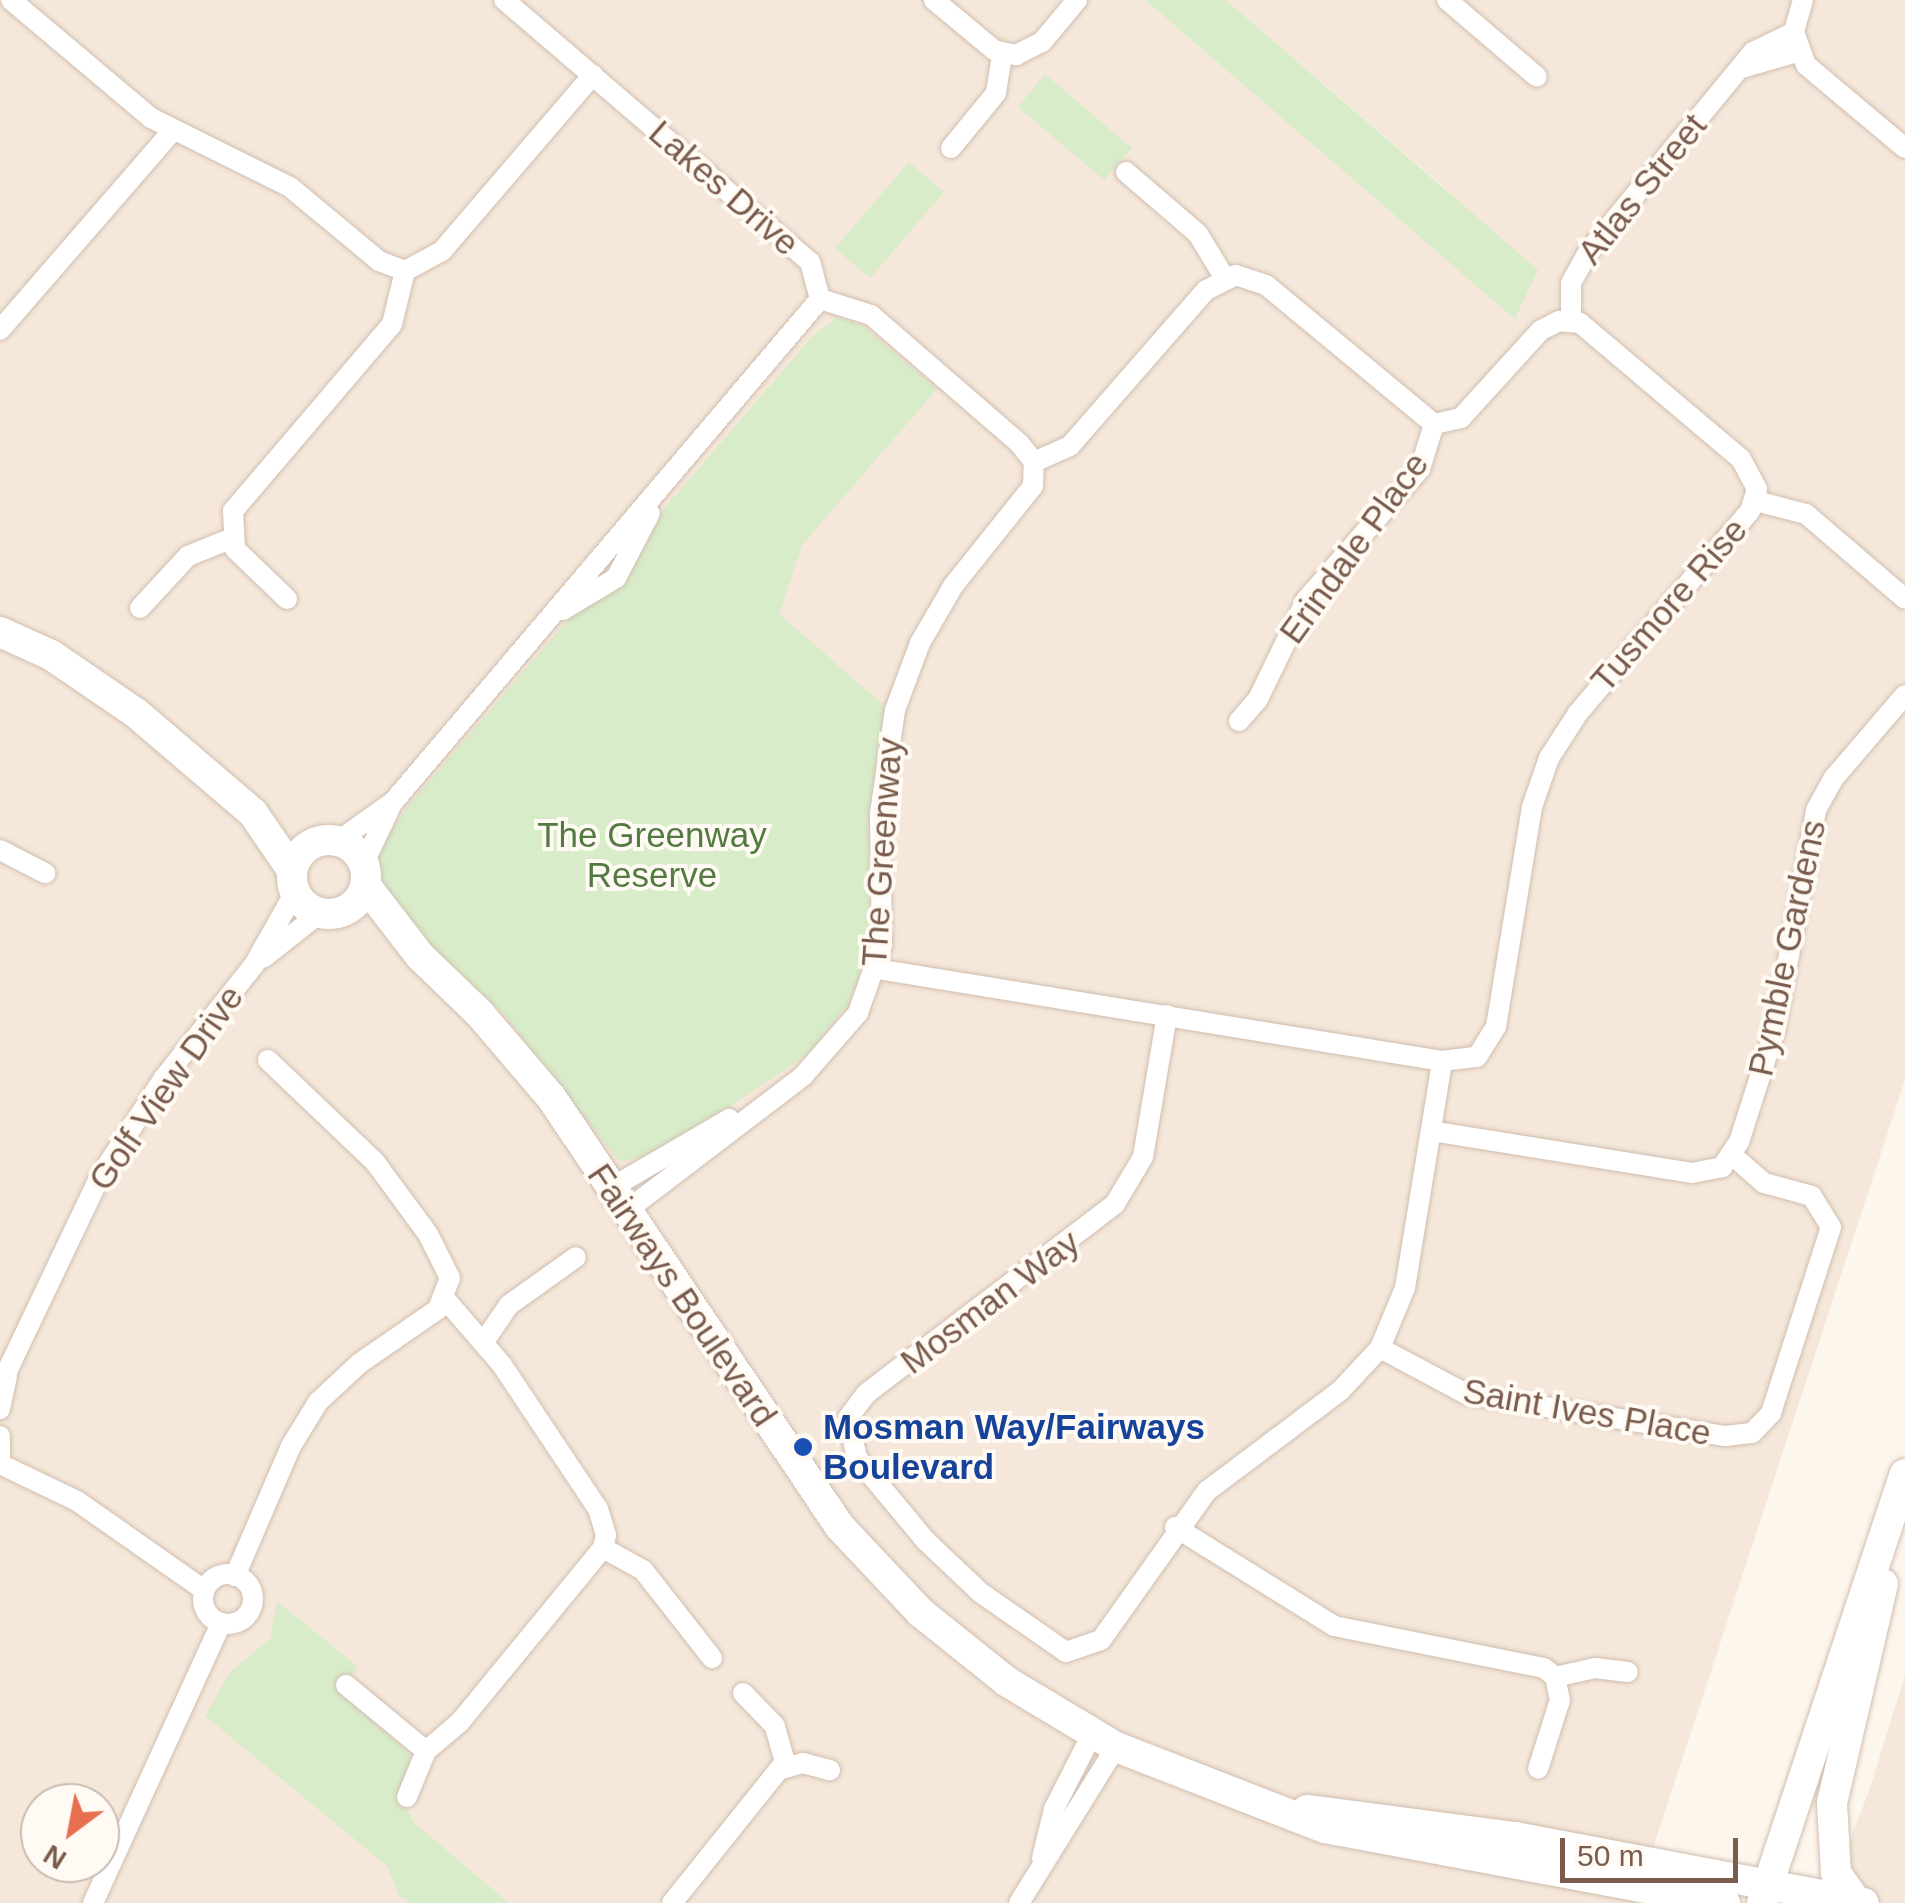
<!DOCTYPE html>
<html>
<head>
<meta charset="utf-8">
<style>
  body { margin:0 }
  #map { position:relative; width:1905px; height:1903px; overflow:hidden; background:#fdf6ec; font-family:Helvetica,sans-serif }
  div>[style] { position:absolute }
  .residential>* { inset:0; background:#f5e8da }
  .green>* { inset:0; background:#d8ecc9 }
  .roads { filter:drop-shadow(0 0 2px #d1beb0) drop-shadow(0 0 2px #d1beb0) }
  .street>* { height:20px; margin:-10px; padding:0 10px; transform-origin:10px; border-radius:10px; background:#fff }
  .street>.ring { margin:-10px; padding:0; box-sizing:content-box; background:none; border:20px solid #fff; border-radius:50% }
  .secondary>* { height:30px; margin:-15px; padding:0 15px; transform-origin:15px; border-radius:15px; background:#fff }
  .secondary>.ring { margin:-15px; padding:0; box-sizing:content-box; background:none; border:30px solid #fff; border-radius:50% }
  .dots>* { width:28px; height:28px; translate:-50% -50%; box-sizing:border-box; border:5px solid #fffaf3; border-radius:50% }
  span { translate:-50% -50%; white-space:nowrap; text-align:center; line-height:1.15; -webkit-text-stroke:8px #fffaf3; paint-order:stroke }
  .street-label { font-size:35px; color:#7a5c4d }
  .park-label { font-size:35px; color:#537a41 }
  .transit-label { font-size:35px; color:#164399; font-weight:700 }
  .left { translate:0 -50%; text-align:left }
  .north { position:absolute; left:20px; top:1783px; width:100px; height:100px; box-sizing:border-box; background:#fffaf3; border:2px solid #cabbb1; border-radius:50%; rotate:212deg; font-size:28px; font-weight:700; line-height:40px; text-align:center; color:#7a5c4d }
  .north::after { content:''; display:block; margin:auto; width:35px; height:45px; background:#e76f51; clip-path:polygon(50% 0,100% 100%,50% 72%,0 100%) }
  .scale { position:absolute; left:1560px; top:1838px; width:178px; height:45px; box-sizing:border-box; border:5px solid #7a5c4d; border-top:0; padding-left:12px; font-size:30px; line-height:35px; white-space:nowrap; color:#7a5c4d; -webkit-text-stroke:8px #fffaf3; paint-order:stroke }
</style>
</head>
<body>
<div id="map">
  <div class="residential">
    <div style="clip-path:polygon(evenodd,0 0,1145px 0,1413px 231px,1447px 190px,1226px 0,1905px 0,1905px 1080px,1635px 1903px,0 1903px,0 0,40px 1803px,100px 1803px,100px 1863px,40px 1863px,40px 1803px)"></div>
    <div style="clip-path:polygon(1905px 1675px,1905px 1903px,1826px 1903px,1870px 1788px)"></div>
  </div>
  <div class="green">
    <div style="clip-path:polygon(1145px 0,1226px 0,1447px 191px,1538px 270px,1515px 319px)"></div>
    <div style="clip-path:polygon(1045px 74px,1132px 148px,1104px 180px,1018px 107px)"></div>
    <div style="clip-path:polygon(909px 162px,944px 192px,870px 278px,835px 248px)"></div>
    <div style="clip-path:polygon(837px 317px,863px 326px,937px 389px,802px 545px,779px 614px,885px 706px,868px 820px,869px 951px,848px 1004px,808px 1054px,702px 1125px,640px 1159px,619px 1161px,502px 1012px,402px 919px,375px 880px,374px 857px,405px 809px,812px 337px)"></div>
    <div style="clip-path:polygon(277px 1601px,358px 1667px,339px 1691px,409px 1753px,411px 1770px,398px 1792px,414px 1823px,509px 1903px,412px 1903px,399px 1896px,387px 1866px,205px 1716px,230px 1672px,270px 1639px)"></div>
  </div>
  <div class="roads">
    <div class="street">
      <div style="left:11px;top:0;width:183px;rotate:40.1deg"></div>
      <div style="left:151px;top:118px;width:155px;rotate:26.4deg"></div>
      <div style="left:290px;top:187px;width:116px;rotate:39.7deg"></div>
      <div style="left:379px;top:261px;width:28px;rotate:21deg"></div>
      <div style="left:405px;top:271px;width:42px;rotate:-28.4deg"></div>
      <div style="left:442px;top:251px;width:232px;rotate:-49.4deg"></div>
      <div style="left:934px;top:0;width:78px;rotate:39.8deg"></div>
      <div style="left:994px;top:50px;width:23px;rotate:13deg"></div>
      <div style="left:1016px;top:55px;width:29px;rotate:-27deg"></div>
      <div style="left:1042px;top:42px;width:55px;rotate:-50.2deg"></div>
      <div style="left:1447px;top:0;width:118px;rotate:40.5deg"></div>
      <div style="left:1803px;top:0;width:33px;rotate:106deg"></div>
      <div style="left:1794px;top:32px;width:35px;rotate:70deg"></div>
      <div style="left:1806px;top:65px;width:129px;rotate:40deg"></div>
      <div style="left:1742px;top:68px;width:57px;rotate:-16.2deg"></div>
      <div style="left:951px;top:148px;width:71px;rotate:-50.7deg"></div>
      <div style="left:996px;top:93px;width:39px;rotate:-81deg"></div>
      <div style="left:1126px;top:172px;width:95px;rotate:40.7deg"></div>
      <div style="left:1198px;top:234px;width:50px;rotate:58.8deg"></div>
      <div style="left:1571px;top:319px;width:36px;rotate:-90deg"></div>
      <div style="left:1571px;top:283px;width:37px;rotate:-61deg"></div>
      <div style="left:1589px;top:251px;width:258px;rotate:-50.5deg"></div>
      <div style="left:1753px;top:52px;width:46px;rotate:-26deg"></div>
      <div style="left:0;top:330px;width:264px;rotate:-49.1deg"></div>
      <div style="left:1756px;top:501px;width:52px;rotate:14.6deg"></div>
      <div style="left:1806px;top:514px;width:130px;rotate:40.6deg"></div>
      <div style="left:287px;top:599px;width:72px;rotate:-136.1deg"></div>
      <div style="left:235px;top:549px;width:38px;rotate:-93deg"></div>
      <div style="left:233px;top:511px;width:245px;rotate:-49.6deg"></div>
      <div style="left:392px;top:324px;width:55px;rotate:-76.2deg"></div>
      <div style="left:140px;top:608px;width:71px;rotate:-47.3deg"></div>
      <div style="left:188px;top:556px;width:45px;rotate:-22deg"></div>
      <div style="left:563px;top:610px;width:62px;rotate:-31.1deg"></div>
      <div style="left:616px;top:578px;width:73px;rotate:-62.4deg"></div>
      <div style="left:1239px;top:721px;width:29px;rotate:-49deg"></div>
      <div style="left:1258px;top:699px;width:110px;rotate:-64.1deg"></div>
      <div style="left:1306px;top:600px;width:174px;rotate:-49deg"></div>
      <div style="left:1420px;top:469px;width:47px;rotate:-72.7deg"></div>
      <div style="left:338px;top:841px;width:69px;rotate:-35.5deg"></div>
      <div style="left:394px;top:801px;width:658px;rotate:-49.68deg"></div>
      <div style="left:820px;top:299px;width:38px;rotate:-105deg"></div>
      <div style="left:810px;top:262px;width:403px;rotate:-139.4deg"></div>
      <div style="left:0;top:850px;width:51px;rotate:27.1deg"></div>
      <div style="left:364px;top:863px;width:61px;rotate:-64.7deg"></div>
      <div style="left:263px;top:958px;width:73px;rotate:-38.3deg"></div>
      <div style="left:877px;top:969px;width:572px;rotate:9.25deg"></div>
      <div style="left:1442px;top:1061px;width:35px;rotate:-7deg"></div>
      <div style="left:1477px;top:1057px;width:36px;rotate:-58deg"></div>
      <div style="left:1496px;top:1027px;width:223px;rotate:-80.7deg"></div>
      <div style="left:1532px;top:807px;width:52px;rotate:-70.9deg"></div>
      <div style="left:1549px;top:758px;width:54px;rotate:-57.2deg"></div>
      <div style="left:1578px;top:713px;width:265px;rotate:-49.6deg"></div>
      <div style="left:1750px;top:511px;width:23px;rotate:-72deg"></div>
      <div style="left:1757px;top:489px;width:34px;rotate:-118deg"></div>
      <div style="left:1741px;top:459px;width:211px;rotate:-139.8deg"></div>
      <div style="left:1580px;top:323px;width:21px;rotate:-175deg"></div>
      <div style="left:1559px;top:321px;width:20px;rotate:153deg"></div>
      <div style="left:1541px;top:330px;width:119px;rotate:132.3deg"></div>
      <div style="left:1461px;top:418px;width:28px;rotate:167deg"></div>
      <div style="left:1434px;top:424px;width:218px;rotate:-140.4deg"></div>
      <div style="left:1266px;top:285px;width:32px;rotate:-162deg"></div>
      <div style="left:1236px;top:275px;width:34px;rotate:153deg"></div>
      <div style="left:1206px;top:290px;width:207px;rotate:131.1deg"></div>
      <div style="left:1070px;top:446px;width:39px;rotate:156deg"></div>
      <div style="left:1167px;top:1015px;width:144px;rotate:99.6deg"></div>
      <div style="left:1143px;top:1157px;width:55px;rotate:120.8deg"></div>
      <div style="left:1115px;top:1204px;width:313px;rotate:142.7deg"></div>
      <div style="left:866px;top:1394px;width:30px;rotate:127deg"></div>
      <div style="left:848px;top:1418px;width:41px;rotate:77.3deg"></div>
      <div style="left:857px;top:1458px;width:108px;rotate:50.3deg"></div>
      <div style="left:926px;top:1541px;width:76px;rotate:43.4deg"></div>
      <div style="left:981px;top:1593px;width:103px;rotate:34.8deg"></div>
      <div style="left:1066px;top:1652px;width:37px;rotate:-19deg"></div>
      <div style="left:1101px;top:1640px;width:183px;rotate:-54.6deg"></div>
      <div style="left:1207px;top:1491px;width:168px;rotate:-37deg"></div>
      <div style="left:1341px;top:1390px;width:57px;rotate:-47.1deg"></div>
      <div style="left:1380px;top:1348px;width:65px;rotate:-67.4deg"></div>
      <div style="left:1405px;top:1288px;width:230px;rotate:-80.7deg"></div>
      <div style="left:1431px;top:1131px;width:264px;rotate:9.1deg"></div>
      <div style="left:1692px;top:1173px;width:31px;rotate:-11deg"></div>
      <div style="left:1722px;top:1167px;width:30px;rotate:-56deg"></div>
      <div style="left:1739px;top:1142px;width:118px;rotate:-72.2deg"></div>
      <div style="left:1775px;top:1030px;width:224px;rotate:-79.4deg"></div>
      <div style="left:1816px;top:810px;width:37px;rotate:-61deg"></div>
      <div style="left:1834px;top:778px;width:109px;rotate:-49.5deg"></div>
      <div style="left:611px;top:1188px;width:137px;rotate:-30.3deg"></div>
      <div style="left:626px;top:1211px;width:223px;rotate:-37.3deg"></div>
      <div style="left:803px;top:1076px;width:84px;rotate:-48.9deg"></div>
      <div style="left:858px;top:1013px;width:72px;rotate:-70.6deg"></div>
      <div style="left:882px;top:945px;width:131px;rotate:-90.9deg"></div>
      <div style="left:880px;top:814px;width:105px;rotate:-81.8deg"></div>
      <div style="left:895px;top:710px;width:72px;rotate:-69.5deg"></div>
      <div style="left:920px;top:643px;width:66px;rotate:-59.9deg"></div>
      <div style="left:953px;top:586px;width:128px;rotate:-51.3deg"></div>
      <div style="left:1033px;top:486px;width:24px;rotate:-88deg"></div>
      <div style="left:1034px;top:462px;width:23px;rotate:-128deg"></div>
      <div style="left:1020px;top:444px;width:197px;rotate:-139.1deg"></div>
      <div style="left:871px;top:315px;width:53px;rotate:-162.6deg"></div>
      <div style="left:485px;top:1340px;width:42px;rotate:-55.6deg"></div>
      <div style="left:509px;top:1305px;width:82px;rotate:-35.6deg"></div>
      <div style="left:1380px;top:1348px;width:98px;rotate:28.1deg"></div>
      <div style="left:1466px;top:1394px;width:263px;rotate:9.2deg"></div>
      <div style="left:1726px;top:1436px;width:26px;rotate:-7deg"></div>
      <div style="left:1752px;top:1433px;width:28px;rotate:-46deg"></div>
      <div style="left:1771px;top:1413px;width:195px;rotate:-72.1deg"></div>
      <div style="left:1831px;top:1227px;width:36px;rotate:-122deg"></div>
      <div style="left:1812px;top:1196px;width:50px;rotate:-164.8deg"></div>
      <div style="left:1764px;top:1183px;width:41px;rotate:-138.9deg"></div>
      <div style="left:0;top:1386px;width:230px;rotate:-64.5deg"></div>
      <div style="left:99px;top:1178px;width:119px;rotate:-57deg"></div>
      <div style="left:164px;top:1078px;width:144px;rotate:-51.5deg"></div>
      <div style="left:254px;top:965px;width:84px;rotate:-60.7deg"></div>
      <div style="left:0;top:1409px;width:34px;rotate:-78deg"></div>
      <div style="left:0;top:1436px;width:28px;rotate:90deg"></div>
      <div style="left:0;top:1464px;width:85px;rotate:25.7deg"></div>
      <div style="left:77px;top:1501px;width:155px;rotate:35deg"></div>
      <div style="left:1175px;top:1527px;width:187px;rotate:31.9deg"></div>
      <div style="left:1334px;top:1626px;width:214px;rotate:11.3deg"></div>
      <div style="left:1544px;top:1668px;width:14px;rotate:39deg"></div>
      <div style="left:1555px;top:1677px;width:24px;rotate:78deg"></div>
      <div style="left:1560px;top:1700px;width:72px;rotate:107.7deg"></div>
      <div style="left:603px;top:1548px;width:46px;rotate:28.8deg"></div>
      <div style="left:643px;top:1570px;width:112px;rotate:51.9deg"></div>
      <div class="ring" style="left:203px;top:1574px;width:30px;height:30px"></div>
      <div style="left:235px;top:1576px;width:142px;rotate:-66.7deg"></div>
      <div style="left:291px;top:1446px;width:52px;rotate:-58.5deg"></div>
      <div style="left:318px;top:1402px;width:57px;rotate:-42.9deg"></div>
      <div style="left:360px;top:1363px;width:95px;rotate:-34.7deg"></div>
      <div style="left:438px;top:1309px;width:33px;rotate:-69deg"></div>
      <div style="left:450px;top:1278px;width:49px;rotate:-116.6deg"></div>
      <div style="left:428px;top:1234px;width:89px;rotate:-126.4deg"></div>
      <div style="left:375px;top:1162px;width:148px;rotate:-136.4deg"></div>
      <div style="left:1555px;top:1677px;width:41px;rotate:-12.7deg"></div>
      <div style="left:1595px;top:1668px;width:33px;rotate:7deg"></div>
      <div style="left:346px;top:1685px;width:104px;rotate:39.5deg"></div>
      <div style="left:782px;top:1769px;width:22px;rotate:-16deg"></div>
      <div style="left:803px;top:1763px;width:28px;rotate:15deg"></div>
      <div style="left:407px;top:1797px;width:50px;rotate:-67.6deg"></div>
      <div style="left:426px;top:1751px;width:45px;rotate:-40.5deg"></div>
      <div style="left:460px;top:1722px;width:225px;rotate:-50.6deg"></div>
      <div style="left:603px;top:1548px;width:13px;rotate:-77deg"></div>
      <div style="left:606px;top:1535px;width:27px;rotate:-107deg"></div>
      <div style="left:598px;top:1509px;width:173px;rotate:-123.7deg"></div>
      <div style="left:502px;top:1365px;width:87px;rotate:-130.8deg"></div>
      <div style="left:1042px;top:1858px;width:50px;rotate:-76.2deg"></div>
      <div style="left:1054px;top:1809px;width:84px;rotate:-63.1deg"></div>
      <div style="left:93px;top:1903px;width:307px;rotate:-65.4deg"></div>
      <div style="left:672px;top:1903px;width:181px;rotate:-51.3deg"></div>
      <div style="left:785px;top:1762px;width:37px;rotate:-106deg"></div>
      <div style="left:775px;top:1726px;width:46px;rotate:-134.1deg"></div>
      <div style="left:1019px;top:1903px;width:184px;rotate:-58.1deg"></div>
    </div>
    <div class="secondary">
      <div style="left:0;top:632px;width:56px;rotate:24.3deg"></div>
      <div style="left:51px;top:655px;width:103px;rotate:34.3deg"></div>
      <div style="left:136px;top:713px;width:154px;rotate:40.5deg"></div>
      <div style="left:253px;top:813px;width:69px;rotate:55.6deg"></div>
      <div class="ring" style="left:292px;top:840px;width:44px;height:44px"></div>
      <div style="left:366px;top:886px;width:88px;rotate:52.4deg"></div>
      <div style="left:420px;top:956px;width:83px;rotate:44deg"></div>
      <div style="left:480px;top:1014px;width:109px;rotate:49.5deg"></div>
      <div style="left:551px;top:1097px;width:518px;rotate:56.1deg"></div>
      <div style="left:840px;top:1527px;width:117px;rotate:46.7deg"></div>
      <div style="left:920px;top:1612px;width:110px;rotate:38.7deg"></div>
      <div style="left:1006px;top:1681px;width:128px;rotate:31deg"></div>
      <div style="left:1116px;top:1747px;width:224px;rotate:21.2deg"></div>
      <div style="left:1325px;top:1828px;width:407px;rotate:10.6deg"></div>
      <div style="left:1307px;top:1810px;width:210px;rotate:7.4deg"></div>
      <div style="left:1515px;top:1837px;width:355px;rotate:10.7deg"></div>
      <div style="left:1855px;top:1900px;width:33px;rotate:-125deg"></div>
      <div style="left:1836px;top:1873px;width:70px;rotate:-93.3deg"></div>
      <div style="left:1832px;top:1803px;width:225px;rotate:-76.9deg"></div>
      <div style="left:1762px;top:1903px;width:452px;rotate:-71.6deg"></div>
    </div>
  </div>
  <div class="dots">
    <div style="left:803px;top:1447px;background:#1a4fb4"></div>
  </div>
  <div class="street-label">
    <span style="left:724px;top:188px;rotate:41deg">Lakes Drive</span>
    <span style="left:1642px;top:189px;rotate:-51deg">Atlas Street</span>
    <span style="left:1354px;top:548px;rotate:-54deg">Erindale Place</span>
    <span style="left:1669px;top:605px;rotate:-49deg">Tusmore Rise</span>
    <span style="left:882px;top:852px;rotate:-86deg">The Greenway</span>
    <span style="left:1787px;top:948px;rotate:-78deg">Pymble Gardens</span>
    <span style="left:166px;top:1088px;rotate:-55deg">Golf View Drive</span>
    <span style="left:682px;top:1295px;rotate:56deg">Fairways Boulevard</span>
    <span style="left:990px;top:1302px;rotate:-37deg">Mosman Way</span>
    <span style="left:1587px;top:1412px;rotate:10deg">Saint Ives Place</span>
  </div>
  <div class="park-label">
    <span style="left:652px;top:855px">The Greenway<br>Reserve</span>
  </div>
  <div class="transit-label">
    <span class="left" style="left:823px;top:1447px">Mosman Way/Fairways<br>Boulevard</span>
  </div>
  <div class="north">N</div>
  <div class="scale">50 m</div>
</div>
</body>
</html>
